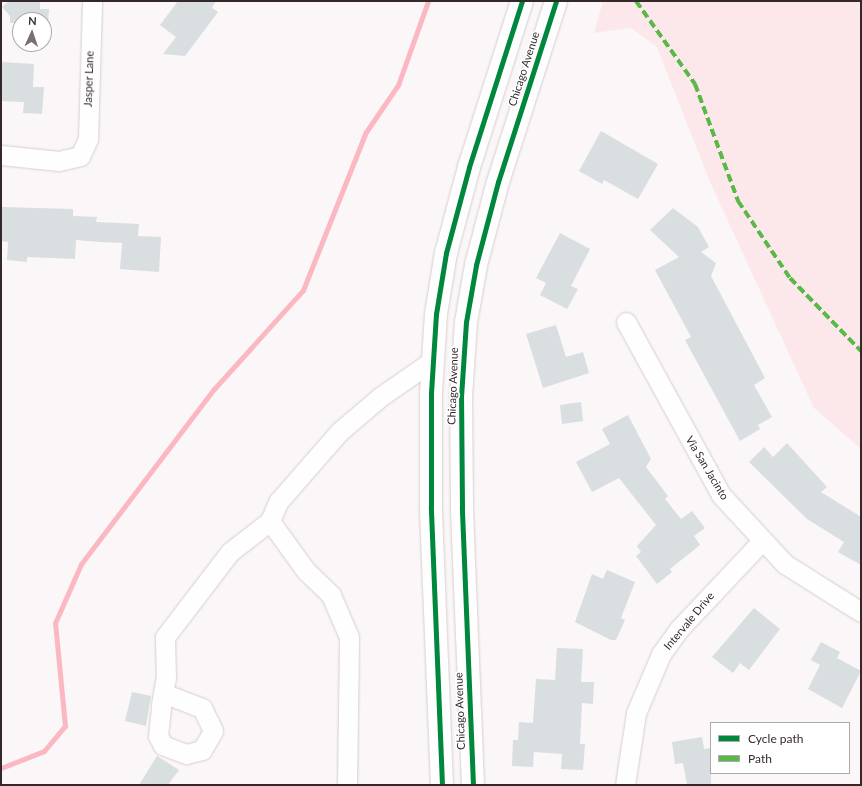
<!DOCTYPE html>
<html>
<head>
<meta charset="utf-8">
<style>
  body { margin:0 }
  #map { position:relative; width:862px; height:786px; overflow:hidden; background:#fbf6f7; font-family:Lato,sans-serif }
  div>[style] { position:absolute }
  .green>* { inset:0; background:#fce8ea }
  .stream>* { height:5px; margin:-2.5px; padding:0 2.5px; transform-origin:2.5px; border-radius:2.5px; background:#fcb8c2 }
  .building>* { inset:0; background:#d9dee0 }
  .roads { filter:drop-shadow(0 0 1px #d7ced0) drop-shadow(0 0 1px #d7ced0) }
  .minor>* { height:19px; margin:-9.5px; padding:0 9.5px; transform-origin:9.5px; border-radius:9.5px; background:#fefefe }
  .major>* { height:22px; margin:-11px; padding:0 11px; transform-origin:11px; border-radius:11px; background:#fefefe }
  .quiet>* { height:4px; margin-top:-2px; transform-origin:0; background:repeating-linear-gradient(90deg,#58b947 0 8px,transparent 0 12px) }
  .cycleway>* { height:5px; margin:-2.5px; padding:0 2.5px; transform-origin:2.5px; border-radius:2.5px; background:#00873e }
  span { translate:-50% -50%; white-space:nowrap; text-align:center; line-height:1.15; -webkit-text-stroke:3.5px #fff; paint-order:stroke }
  .street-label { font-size:11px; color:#35282a }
  .frame { position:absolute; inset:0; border:2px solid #35282a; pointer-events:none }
  .legend { position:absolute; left:710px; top:722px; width:140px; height:52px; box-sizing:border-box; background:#fff; border:1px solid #aea9aa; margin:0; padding:5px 7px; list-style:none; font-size:12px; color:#35282a }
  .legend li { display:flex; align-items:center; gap:8px; height:20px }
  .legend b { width:20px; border:1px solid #aea9aa }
  .north { position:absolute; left:12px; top:12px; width:40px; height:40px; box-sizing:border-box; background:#fff; border:1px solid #aea9aa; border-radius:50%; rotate:3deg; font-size:11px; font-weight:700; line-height:16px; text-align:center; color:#35282a }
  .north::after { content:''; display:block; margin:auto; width:14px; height:18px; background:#7a7072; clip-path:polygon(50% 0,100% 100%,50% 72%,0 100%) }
</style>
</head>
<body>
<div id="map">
  <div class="green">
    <div style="clip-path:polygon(603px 1px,861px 1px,861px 449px,814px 408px,710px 182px,657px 47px,631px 28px,594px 33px)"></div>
  </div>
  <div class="stream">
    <div style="left:1px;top:768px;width:46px;rotate:-21.6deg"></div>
    <div style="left:44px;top:751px;width:33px;rotate:-50deg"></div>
    <div style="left:65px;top:726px;width:103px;rotate:-95.5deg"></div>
    <div style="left:55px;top:623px;width:64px;rotate:-66.2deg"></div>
    <div style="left:81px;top:564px;width:220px;rotate:-52.8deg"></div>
    <div style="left:214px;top:389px;width:133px;rotate:-48deg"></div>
    <div style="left:303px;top:290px;width:170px;rotate:-68.3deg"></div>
    <div style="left:366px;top:132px;width:57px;rotate:-55.8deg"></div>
    <div style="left:398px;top:85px;width:89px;rotate:-70.3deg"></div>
  </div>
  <div class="building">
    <div style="clip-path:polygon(9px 1px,40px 1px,40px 9px,49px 9px,47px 38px,44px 38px,44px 20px,20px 20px,20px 30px,14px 29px,14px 23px,10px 23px,10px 16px,2px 7px)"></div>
    <div style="clip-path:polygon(178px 1px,216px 1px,212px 8px,218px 12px,185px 56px,163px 54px,176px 37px,160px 25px)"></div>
    <div style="clip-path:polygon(1px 62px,34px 64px,33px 87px,44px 87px,42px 114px,23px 113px,24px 102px,1px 101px)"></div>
    <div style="clip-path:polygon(601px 131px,658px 164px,638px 199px,604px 180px,602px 184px,579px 171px)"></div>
    <div style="clip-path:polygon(1px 207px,73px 209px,73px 216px,97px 217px,96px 222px,139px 224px,138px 236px,161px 237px,159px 272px,120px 269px,122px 243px,100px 242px,76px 240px,75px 259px,27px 257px,27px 262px,7px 260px,8px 242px,1px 241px)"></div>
    <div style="clip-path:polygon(673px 208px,698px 227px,709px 247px,701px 252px,716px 263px,711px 276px,765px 378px,754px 385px,772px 417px,758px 425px,760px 429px,740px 441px,685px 340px,691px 337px,655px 270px,679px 257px,650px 230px)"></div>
    <div style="clip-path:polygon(560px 233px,590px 249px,571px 286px,578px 289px,567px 309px,540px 295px,546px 283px,536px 278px)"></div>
    <div style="clip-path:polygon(556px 325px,566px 357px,583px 352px,589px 373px,543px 388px,526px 334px)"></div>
    <div style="clip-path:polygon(581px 402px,583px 421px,562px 424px,560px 405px)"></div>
    <div style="clip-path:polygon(628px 415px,651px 459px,646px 467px,668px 496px,665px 499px,681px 519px,692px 511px,705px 528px,694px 536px,700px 545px,670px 569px,672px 572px,657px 584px,636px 556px,641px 552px,637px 546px,656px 525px,619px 478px,592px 492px,576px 462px,610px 444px,602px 429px)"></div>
    <div style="clip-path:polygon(787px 443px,827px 487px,821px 492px,861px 517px,861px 565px,838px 552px,844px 542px,807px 519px,749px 462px,764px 447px,773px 457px)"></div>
    <div style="clip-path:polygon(607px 570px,635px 582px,621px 618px,625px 620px,616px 640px,611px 640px,575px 622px,592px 574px,603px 579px)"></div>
    <div style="clip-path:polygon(754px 608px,780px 629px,749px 670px,740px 663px,733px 673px,712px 657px)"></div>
    <div style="clip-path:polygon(821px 642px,840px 652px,837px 658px,861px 671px,842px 708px,808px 689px,820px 665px,811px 660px)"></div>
    <div style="clip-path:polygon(557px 648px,583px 649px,581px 682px,594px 682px,593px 704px,582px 703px,580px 744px,585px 744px,583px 770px,561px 769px,562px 754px,534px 752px,533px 767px,512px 766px,513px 740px,518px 740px,519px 722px,533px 723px,536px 679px,555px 680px)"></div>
    <div style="clip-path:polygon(132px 692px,151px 696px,146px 726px,125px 721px)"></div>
    <div style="clip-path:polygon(702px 737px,704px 749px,711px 748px,711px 785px,687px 785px,683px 763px,675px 764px,672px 742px)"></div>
    <div style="clip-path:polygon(157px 756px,179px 770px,168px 785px,139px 785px)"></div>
  </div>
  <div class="roads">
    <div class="minor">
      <div style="left:1px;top:155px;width:58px;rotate:5.9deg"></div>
      <div style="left:59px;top:161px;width:22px;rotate:-13deg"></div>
      <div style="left:80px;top:156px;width:19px;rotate:-65deg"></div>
      <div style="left:88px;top:139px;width:138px;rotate:-88.3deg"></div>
      <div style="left:626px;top:322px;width:197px;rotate:61.2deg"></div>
      <div style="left:721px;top:495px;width:94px;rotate:47.2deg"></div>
      <div style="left:785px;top:564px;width:90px;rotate:32.3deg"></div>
      <div style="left:163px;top:693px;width:42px;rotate:21deg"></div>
      <div style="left:202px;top:708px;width:25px;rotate:64deg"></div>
      <div style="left:213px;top:731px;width:22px;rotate:120deg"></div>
      <div style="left:202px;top:750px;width:16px;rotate:166deg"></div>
      <div style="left:186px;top:754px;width:25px;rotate:-159deg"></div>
      <div style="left:163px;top:745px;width:10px;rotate:-119deg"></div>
      <div style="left:158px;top:736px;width:31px;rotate:-84deg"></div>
      <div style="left:161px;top:705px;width:27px;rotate:-80deg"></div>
      <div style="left:166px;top:678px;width:41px;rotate:-91.4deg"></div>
      <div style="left:165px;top:637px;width:107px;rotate:-52.6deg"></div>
      <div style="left:230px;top:552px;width:51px;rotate:-37.8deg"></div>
      <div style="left:347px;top:785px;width:148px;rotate:-89.2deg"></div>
      <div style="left:349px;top:637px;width:46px;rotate:-113.2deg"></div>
      <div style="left:331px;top:595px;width:35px;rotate:-136deg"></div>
      <div style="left:306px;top:571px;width:62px;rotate:-125.8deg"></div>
      <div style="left:270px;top:521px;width:21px;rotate:-67deg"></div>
      <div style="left:278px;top:502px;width:93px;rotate:-48.9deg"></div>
      <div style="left:339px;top:432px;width:54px;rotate:-40.5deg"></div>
      <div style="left:380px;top:397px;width:63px;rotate:-34.7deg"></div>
      <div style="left:625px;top:785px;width:73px;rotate:-81.3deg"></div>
      <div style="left:636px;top:713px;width:64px;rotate:-67deg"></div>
      <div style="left:661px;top:654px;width:31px;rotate:-54deg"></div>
      <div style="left:679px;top:629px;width:121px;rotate:-46.7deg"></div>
    </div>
    <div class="major">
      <div style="left:442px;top:785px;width:279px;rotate:-92.3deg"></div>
      <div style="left:431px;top:506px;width:113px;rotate:-90deg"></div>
      <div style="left:431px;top:393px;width:79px;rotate:-86.4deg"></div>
      <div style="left:436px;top:314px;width:62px;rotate:-80.7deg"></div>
      <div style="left:446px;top:253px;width:89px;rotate:-75deg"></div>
      <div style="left:469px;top:167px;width:174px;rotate:-72.3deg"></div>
      <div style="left:473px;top:785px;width:278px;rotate:-92.3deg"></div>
      <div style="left:462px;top:507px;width:110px;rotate:-90.5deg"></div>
      <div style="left:461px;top:397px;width:75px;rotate:-86.2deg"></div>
      <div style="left:466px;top:322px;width:58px;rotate:-80deg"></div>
      <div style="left:476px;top:265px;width:86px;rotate:-75.2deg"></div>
      <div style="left:498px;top:182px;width:190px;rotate:-72.2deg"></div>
    </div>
  </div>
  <div class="quiet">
    <div style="left:636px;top:1px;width:102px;rotate:54.6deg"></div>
    <div style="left:695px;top:84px;width:125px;rotate:69.8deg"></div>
    <div style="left:738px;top:201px;width:93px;rotate:56deg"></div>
    <div style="left:790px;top:278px;width:102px;rotate:45.8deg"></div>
  </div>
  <div class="cycleway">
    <div style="left:442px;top:785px;width:279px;rotate:-92.3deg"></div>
    <div style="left:431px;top:506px;width:113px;rotate:-90deg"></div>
    <div style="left:431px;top:393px;width:79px;rotate:-86.4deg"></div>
    <div style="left:436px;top:314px;width:62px;rotate:-80.7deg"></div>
    <div style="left:446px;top:253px;width:89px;rotate:-75deg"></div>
    <div style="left:469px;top:167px;width:174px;rotate:-72.3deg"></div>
    <div style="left:473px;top:785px;width:278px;rotate:-92.3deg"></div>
    <div style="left:462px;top:507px;width:110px;rotate:-90.5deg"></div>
    <div style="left:461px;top:397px;width:75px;rotate:-86.2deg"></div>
    <div style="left:466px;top:322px;width:58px;rotate:-80deg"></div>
    <div style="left:476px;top:265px;width:86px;rotate:-75.2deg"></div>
    <div style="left:498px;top:182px;width:190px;rotate:-72.2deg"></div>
  </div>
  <div class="street-label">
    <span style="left:524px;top:69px;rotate:-72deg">Chicago Avenue</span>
    <span style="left:89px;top:79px;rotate:-88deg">Jasper Lane</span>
    <span style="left:453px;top:386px;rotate:-88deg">Chicago Avenue</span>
    <span style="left:707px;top:468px;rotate:59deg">Via San Jacinto</span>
    <span style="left:689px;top:621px;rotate:-50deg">Intervale Drive</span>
    <span style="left:460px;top:711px;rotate:-92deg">Chicago Avenue</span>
  </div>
  <div class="frame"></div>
  <ul class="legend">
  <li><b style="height:5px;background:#00873e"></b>Cycle path</li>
  <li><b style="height:5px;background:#58b947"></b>Path</li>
  </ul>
  <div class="north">N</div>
</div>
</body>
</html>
